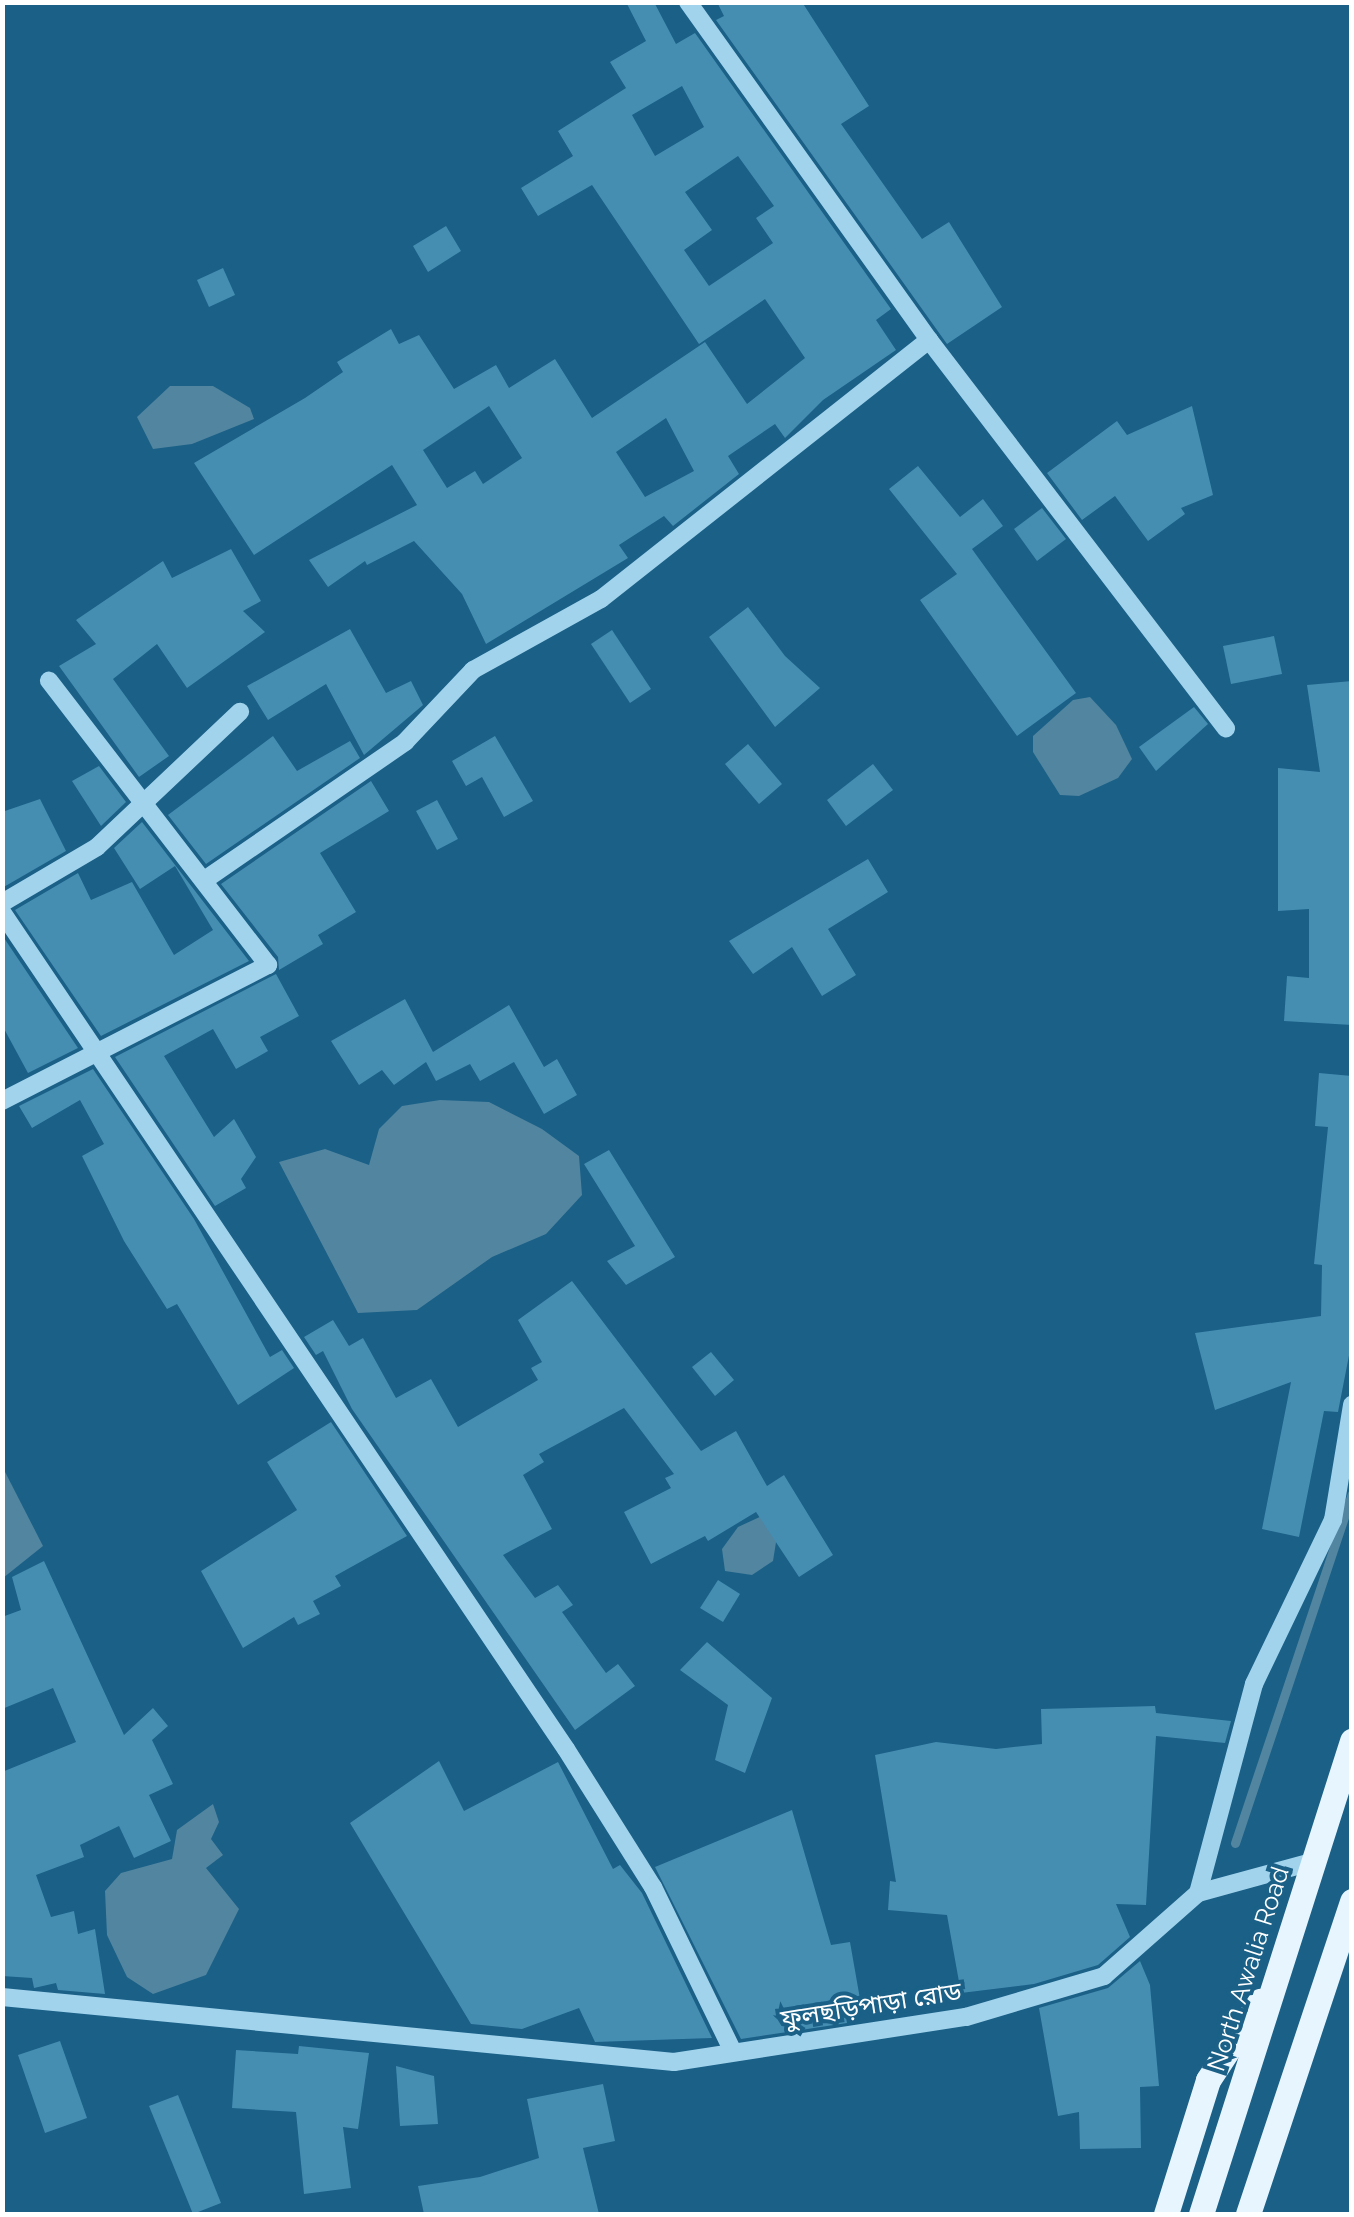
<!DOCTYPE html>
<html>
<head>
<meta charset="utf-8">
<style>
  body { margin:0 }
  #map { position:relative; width:1354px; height:2217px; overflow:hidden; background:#1a6087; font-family:Raleway,"Noto Sans Bengali",sans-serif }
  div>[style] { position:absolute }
  .water>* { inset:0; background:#5285a0 }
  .stream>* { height:9px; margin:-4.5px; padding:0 4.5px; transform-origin:4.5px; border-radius:4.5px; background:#5285a0 }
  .building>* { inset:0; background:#468db2 }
  .minor>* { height:18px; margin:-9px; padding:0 9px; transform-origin:9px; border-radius:9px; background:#a1d3ed }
  .major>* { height:25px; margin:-12.5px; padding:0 12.5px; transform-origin:12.5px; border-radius:12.5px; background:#e7f5ff }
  span { translate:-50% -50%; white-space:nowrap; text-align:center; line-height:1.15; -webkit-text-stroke:8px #1a6087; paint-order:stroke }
  .street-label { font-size:25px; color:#fff }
  .frame { position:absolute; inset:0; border:5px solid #fff; pointer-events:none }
</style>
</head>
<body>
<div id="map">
  <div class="water">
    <div style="clip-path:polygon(170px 386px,213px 386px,250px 408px,254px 419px,192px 444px,153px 449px,137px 417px)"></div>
    <div style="clip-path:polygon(1090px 697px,1116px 725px,1132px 759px,1118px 778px,1079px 796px,1060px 795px,1033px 752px,1033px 736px,1073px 700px)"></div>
    <div style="clip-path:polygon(440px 1100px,489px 1102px,542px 1129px,579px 1156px,582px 1195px,546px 1234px,492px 1257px,417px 1310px,358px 1313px,279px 1162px,325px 1149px,369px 1165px,379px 1129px,402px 1106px)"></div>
    <div style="clip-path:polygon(2px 1466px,43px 1546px,3px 1578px,2px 1578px)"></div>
    <div style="clip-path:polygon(764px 1515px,777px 1536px,773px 1561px,752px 1575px,725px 1571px,722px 1549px,738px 1527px)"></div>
    <div style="clip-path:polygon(213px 1804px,219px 1822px,211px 1839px,223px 1855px,206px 1868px,239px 1909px,206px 1975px,153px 1994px,127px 1977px,107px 1935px,105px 1891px,121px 1873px,172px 1859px,177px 1830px)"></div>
  </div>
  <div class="stream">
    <div style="left:1235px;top:1843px;width:368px;rotate:-71.5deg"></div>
  </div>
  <div class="building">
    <div style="clip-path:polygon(evenodd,626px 2px,654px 2px,676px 44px,695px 33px,891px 309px,876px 320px,896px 350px,823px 400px,785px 438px,775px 424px,728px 456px,739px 474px,673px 526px,664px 516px,619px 545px,628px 558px,486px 644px,462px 594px,414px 541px,367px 565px,365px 561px,328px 587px,309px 560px,417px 505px,392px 465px,254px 555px,194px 463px,305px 398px,343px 372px,337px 362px,391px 329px,399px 344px,419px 335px,454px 389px,496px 365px,509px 388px,555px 359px,592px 418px,705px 342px,747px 404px,805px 358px,765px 299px,699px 344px,592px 185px,538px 216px,521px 188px,573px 156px,558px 131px,626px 88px,610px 62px,646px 41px,626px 2px,682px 86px,704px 127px,655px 156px,632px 115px,682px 86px,626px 2px,738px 156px,774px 206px,756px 218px,773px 243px,709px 286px,684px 250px,712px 230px,685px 192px,738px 156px,626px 2px,489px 406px,522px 458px,483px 484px,475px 471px,447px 488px,423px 450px,489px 406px,626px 2px,666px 418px,694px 471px,645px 497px,616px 452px,666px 418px)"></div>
    <div style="clip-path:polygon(717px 2px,802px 2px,869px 106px,841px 124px,922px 239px,949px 222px,1002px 307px,947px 344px,716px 20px,724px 16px)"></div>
    <div style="clip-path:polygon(446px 226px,461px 251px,428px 272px,413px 246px)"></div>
    <div style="clip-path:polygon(223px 268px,235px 295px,209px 307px,197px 280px)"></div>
    <div style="clip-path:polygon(1192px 406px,1213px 495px,1181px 508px,1185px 514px,1148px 541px,1115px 496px,1082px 520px,1047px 473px,1117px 421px,1127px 435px)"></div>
    <div style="clip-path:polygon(918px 466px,960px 517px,983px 499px,1003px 526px,972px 549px,1076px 693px,1017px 736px,920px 600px,957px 574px,889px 489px)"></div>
    <div style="clip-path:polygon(1042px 508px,1066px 539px,1037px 561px,1014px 529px)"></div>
    <div style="clip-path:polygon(231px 549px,261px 601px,243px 611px,265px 632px,187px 688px,157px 644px,113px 679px,169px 756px,139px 777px,59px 666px,96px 644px,76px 620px,163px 561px,172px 578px)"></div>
    <div style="clip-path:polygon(748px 607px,785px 656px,820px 688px,775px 727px,709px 637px)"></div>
    <div style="clip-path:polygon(350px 629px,386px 693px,411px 681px,423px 705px,364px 755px,326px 684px,268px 720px,247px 686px)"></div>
    <div style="clip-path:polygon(612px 630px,651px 689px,630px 703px,591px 644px)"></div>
    <div style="clip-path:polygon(1274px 636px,1282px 674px,1231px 684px,1223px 646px)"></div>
    <div style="clip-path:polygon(1352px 681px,1352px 1025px,1284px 1021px,1287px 976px,1309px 978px,1309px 909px,1278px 911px,1278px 768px,1320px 772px,1307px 685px)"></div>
    <div style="clip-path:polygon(1194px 707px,1208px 724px,1156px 771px,1139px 747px)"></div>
    <div style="clip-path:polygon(273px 736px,297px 771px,350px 741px,360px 758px,206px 864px,168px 815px)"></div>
    <div style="clip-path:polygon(495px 736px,533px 801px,504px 817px,482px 777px,466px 786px,452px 761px)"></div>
    <div style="clip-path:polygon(748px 744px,782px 784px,759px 804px,725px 764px)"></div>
    <div style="clip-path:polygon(873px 764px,893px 790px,846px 826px,827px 800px)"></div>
    <div style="clip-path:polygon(99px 766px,126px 802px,101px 826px,72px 781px)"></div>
    <div style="clip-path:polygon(371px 781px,389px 811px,320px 853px,356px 912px,318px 935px,323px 944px,279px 970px,278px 957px,221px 884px)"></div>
    <div style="clip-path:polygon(40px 799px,66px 851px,2px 888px,2px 812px)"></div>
    <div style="clip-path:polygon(437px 800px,458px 839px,437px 850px,416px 811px)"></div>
    <div style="clip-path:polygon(142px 822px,249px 961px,101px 1036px,15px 910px,78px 873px,91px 900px,132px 882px,174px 955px,213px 930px,175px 866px,140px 889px,114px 848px)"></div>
    <div style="clip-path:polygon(868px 859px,888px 892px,828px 929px,856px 975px,822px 996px,792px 947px,753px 974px,729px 941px)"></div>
    <div style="clip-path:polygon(2px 935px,78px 1048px,28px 1073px,2px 1025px)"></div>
    <div style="clip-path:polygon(276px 974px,299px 1016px,260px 1037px,268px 1051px,236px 1069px,213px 1029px,164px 1056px,214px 1137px,234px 1119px,256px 1157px,241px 1179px,246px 1188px,215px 1206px,115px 1057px)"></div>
    <div style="clip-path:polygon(405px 999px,433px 1052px,509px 1005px,544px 1067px,557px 1059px,577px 1095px,544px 1114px,514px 1062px,480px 1081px,470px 1064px,436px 1081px,426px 1062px,394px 1085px,382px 1070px,359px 1085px,331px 1041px)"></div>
    <div style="clip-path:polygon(93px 1069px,194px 1219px,270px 1357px,282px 1350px,294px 1368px,238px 1405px,177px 1304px,167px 1309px,124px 1241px,82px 1156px,104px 1144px,80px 1100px,32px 1128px,19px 1106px)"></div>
    <div style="clip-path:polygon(1319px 1073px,1352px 1076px,1352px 1340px,1338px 1412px,1324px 1411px,1299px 1537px,1262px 1529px,1291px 1382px,1215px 1410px,1195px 1333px,1321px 1316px,1322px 1265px,1314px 1264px,1328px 1127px,1315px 1126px)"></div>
    <div style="clip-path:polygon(609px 1150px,675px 1257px,626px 1285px,607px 1261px,635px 1246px,584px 1164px)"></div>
    <div style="clip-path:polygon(572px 1281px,701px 1451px,736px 1431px,767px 1486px,784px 1475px,833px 1555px,799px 1577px,756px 1512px,708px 1541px,705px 1536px,651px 1564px,624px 1512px,671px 1488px,665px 1478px,674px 1474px,624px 1408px,539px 1454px,544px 1462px,523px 1475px,552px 1529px,503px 1555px,535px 1598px,558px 1585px,573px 1605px,562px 1612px,606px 1673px,618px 1664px,635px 1686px,575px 1730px,352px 1409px,323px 1351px,316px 1355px,304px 1337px,333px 1320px,349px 1346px,363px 1338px,396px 1398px,431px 1379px,458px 1427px,538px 1380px,531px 1368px,542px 1362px,518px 1320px)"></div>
    <div style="clip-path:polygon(711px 1352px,734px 1380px,715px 1396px,692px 1367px)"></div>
    <div style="clip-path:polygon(331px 1422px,407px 1536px,335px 1576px,341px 1586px,313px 1601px,320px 1614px,298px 1625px,294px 1617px,243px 1648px,201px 1571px,297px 1510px,267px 1462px)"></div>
    <div style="clip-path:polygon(44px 1561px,124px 1735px,153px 1708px,168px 1726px,152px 1740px,173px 1784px,149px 1795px,171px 1841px,134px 1858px,119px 1826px,80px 1845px,84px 1857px,36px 1875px,51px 1917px,74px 1911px,78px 1934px,95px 1929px,105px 1994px,58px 1990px,56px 1983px,34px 1988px,32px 1978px,2px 1976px,2px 1772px,76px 1742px,53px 1688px,2px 1709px,2px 1617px,21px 1610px,12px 1577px)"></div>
    <div style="clip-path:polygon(718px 1580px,740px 1594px,723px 1622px,700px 1608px)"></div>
    <div style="clip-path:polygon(707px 1642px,772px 1698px,745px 1773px,715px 1760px,728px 1705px,680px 1670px)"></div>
    <div style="clip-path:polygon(1155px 1706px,1156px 1713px,1231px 1721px,1225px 1743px,1156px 1736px,1146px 1905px,1116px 1904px,1130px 1937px,1098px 1965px,1034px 1984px,961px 1993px,947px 1915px,888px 1910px,890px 1881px,896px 1882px,875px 1755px,936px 1742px,996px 1749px,1042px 1744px,1041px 1709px)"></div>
    <div style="clip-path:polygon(439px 1761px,464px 1811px,558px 1762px,613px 1869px,620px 1865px,642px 1893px,712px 2038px,595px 2042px,579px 2008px,522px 2029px,471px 2024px,350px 1823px)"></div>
    <div style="clip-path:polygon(792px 1810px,831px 1945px,850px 1942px,860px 1999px,843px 2002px,847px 2023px,741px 2039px,655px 1867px)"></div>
    <div style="clip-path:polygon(1140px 1961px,1150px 1985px,1159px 2086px,1140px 2087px,1141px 2148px,1080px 2149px,1079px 2112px,1058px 2116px,1039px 2008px,1108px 1988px)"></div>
    <div style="clip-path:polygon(60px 2041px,87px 2118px,45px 2133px,18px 2055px)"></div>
    <div style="clip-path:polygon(299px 2046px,369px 2053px,358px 2129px,343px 2127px,351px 2188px,304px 2194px,296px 2112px,232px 2108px,236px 2050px,298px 2054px)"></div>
    <div style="clip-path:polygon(396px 2066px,434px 2076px,438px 2124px,400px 2126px)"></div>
    <div style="clip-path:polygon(603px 2084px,615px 2141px,583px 2148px,599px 2214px,424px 2214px,418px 2186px,480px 2177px,539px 2158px,527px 2099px)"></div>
    <div style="clip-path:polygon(178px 2095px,221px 2203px,193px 2214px,149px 2106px)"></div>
  </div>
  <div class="minor">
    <div style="left:688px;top:2px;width:415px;rotate:54.5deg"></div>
    <div style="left:929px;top:340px;width:489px;rotate:52.6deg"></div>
    <div style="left:206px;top:879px;width:242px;rotate:-34.5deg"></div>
    <div style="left:405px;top:742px;width:99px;rotate:-46.6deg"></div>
    <div style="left:473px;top:670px;width:146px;rotate:-29deg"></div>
    <div style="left:601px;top:599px;width:418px;rotate:-38.3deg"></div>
    <div style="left:2px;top:903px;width:110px;rotate:-30.5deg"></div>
    <div style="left:97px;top:847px;width:197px;rotate:-43.4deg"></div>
    <div style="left:2px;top:912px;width:1009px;rotate:56.03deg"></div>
    <div style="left:566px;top:1749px;width:163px;rotate:57.8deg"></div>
    <div style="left:653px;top:1887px;width:183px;rotate:64.1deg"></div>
    <div style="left:2px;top:1101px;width:299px;rotate:-27.1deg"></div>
    <div style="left:268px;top:965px;width:359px;rotate:-127.6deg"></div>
    <div style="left:1198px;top:1893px;width:121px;rotate:-15.3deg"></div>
    <div style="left:2px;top:1997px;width:675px;rotate:5.52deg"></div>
    <div style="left:674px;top:2062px;width:295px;rotate:-8.8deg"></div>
    <div style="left:966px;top:2017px;width:144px;rotate:-16.5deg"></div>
    <div style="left:1104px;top:1976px;width:125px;rotate:-41.4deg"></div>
    <div style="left:1198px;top:1893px;width:216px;rotate:-75deg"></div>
    <div style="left:1254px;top:1684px;width:182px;rotate:-64.3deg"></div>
    <div style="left:1333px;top:1520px;width:117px;rotate:-80.6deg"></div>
  </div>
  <div class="major">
    <div style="left:1166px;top:2214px;width:140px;rotate:-72.6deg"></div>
    <div style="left:1208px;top:2080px;width:95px;rotate:-56.6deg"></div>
    <div style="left:1201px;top:2214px;width:497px;rotate:-72.3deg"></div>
    <div style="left:1248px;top:2214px;width:330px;rotate:-71.6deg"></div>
  </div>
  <div class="street-label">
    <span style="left:1248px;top:1969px;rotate:-72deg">North Awalia Road</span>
    <span style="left:871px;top:2005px;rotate:-9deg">ফুলছড়িপাড়া রোড</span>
  </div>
  <div class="frame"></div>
</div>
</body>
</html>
